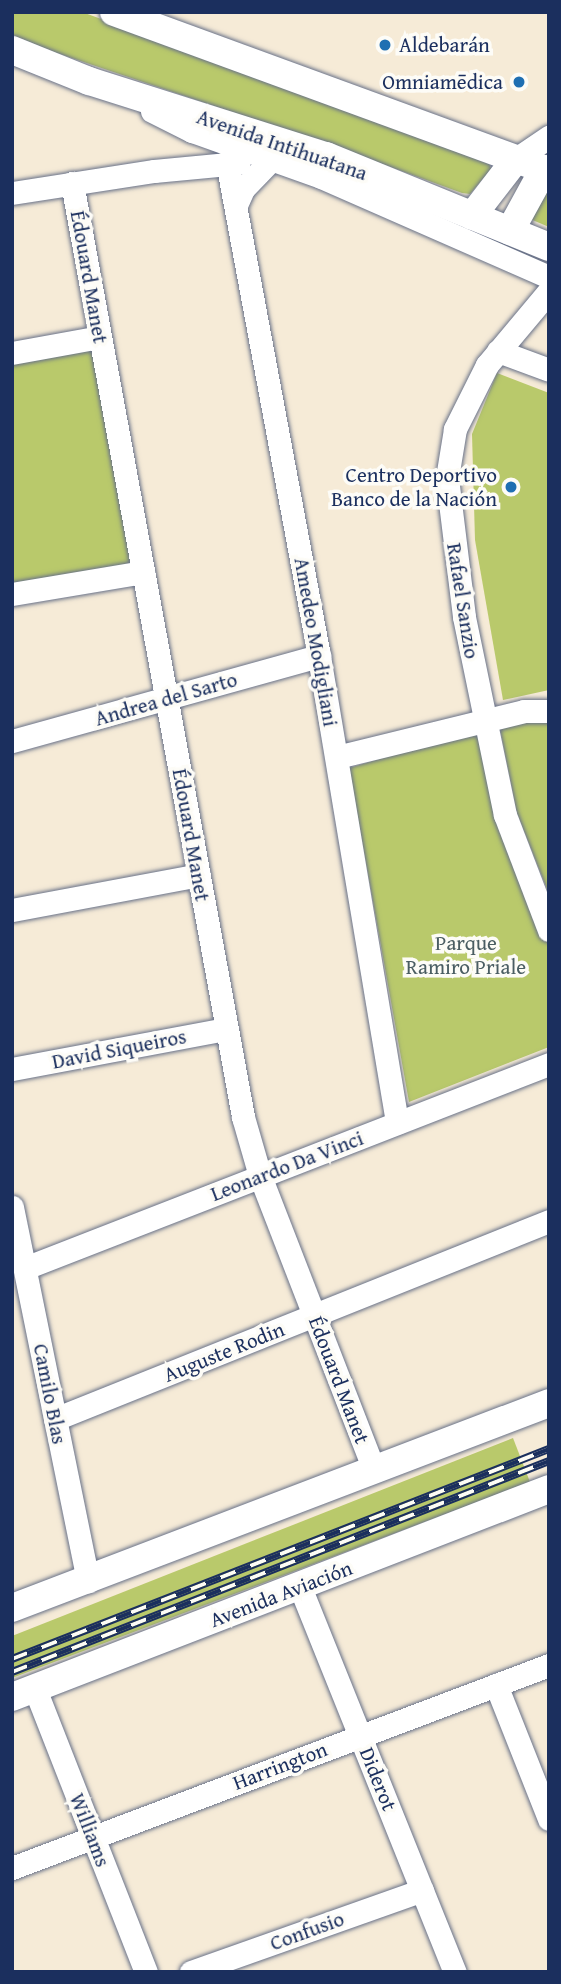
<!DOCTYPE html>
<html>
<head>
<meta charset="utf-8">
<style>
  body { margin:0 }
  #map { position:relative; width:561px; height:1984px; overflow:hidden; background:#f6ebd7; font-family:"Gentium Book Plus",serif }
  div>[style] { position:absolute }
  .green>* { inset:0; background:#b9c96b }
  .roads { filter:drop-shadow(0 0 2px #687188) drop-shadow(0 0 2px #687188) }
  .minor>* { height:23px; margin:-11.5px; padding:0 11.5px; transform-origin:11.5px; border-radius:11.5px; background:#fff }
  .major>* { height:28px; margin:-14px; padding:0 14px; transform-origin:14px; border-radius:14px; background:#fff }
  .rail>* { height:8px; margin-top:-4px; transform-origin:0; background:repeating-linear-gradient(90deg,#fdfcf7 0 16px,#1b2f5e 0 32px); box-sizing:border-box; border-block:2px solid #1b2f5e }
  .dots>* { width:19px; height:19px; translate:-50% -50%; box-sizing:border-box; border:4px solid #fdfcf7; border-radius:50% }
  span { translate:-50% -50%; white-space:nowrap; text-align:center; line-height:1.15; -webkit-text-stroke:7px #fdfcf7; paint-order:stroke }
  .poi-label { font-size:21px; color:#1b2f5e }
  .left { translate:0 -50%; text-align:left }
  .right { translate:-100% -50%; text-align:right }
  .street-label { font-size:21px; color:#1b2f5e }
  .park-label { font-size:21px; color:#4a5d62 }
  .frame { position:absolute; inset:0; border:14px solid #1b2f5e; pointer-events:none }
</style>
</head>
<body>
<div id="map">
  <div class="green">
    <div style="clip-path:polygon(12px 12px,82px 12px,488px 160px,491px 169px,470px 194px,462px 193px,333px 146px,54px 52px,12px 35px)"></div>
    <div style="clip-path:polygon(549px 183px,549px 227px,523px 216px)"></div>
    <div style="clip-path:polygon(93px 346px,135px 566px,12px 587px,12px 360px)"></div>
    <div style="clip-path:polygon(497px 373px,549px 393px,549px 690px,503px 700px,475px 540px,472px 434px)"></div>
    <div style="clip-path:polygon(549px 719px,549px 894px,517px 813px,499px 724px)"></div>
    <div style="clip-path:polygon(482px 729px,497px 810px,549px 944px,549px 1047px,409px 1102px,349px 768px)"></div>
    <div style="clip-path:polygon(513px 1438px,530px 1482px,12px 1678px,12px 1636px)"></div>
  </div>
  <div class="roads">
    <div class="minor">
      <div style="left:152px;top:111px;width:45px;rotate:26.6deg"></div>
      <div style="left:192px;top:131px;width:137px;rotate:19.6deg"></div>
      <div style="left:321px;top:177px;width:249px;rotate:23.7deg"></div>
      <div style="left:516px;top:159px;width:40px;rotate:-34deg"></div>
      <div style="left:227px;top:162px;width:502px;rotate:79.45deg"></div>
      <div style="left:319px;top:656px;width:473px;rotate:80.5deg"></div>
      <div style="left:72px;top:183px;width:950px;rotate:79.62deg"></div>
      <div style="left:243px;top:1117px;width:61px;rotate:73.9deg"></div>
      <div style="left:260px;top:1176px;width:315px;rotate:68.8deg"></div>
      <div style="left:12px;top:193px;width:144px;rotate:-8.8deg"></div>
      <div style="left:154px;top:171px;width:85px;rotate:-5.4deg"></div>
      <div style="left:236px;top:205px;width:17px;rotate:-66deg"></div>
      <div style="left:243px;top:189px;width:33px;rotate:-46deg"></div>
      <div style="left:549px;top:291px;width:97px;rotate:130deg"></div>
      <div style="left:487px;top:365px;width:72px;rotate:116.6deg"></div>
      <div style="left:455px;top:429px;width:50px;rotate:99.3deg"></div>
      <div style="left:447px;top:478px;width:140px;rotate:83deg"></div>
      <div style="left:464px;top:617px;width:202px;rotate:78.3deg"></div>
      <div style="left:505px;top:815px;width:123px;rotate:69.1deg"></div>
      <div style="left:498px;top:351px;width:54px;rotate:20.4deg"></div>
      <div style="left:12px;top:353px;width:89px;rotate:-10.3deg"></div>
      <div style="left:12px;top:594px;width:133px;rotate:-9.5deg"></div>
      <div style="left:12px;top:741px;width:319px;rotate:-15.5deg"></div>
      <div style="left:337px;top:757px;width:193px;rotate:-13.8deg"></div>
      <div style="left:524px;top:711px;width:25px"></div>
      <div style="left:12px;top:910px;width:190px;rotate:-10.6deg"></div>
      <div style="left:12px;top:1069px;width:218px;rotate:-10.6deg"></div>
      <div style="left:12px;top:1207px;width:382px;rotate:78.5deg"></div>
      <div style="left:25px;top:1268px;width:562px;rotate:-21.27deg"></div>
      <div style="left:55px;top:1419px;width:532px;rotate:-21.84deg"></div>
      <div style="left:300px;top:1587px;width:415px;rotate:68.1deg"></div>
      <div style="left:496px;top:1685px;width:144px;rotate:68.4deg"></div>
      <div style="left:35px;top:1689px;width:304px;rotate:68.6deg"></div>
      <div style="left:12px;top:1868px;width:574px;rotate:-20.71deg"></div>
      <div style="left:191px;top:1972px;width:245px;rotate:-19.5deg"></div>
    </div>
    <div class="major">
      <div style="left:114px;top:12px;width:463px;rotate:20.1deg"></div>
      <div style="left:12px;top:50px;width:83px;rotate:21.9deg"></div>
      <div style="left:89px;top:81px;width:249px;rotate:17.6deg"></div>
      <div style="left:326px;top:156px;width:241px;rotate:22.2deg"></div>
      <div style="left:472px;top:216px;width:72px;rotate:-52.3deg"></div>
      <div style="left:510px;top:231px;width:71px;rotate:-61.3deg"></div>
      <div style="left:12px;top:1608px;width:575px;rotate:-20.89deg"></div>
      <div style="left:12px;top:1697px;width:576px;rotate:-21.17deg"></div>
    </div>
  </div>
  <div class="rail">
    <div style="left:12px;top:1659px;width:577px;rotate:-21.36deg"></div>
    <div style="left:12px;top:1672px;width:577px;rotate:-21.45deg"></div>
  </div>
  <div class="dots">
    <div style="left:385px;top:45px;background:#1f6fb2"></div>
    <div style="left:519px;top:82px;background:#1f6fb2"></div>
    <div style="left:511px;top:487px;background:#1f6fb2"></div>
  </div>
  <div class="poi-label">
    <span class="left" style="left:399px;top:45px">Aldebarán</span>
    <span class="right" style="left:503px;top:82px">Omniamēdica</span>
    <span class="right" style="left:497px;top:487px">Centro Deportivo<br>Banco de la Nación</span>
  </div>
  <div class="street-label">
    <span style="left:282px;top:145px;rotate:19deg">Avenida Intihuatana</span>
    <span style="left:89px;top:277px;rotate:80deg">Édouard Manet</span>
    <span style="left:463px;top:601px;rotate:81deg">Rafael Sanzio</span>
    <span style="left:316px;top:642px;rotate:80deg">Amedeo Modigliani</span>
    <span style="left:166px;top:699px;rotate:-16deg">Andrea del Sarto</span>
    <span style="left:191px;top:835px;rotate:80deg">Édouard Manet</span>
    <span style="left:119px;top:1049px;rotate:-11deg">David Siqueiros</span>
    <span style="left:287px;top:1166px;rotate:-21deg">Leonardo Da Vinci</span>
    <span style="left:224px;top:1352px;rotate:-22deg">Auguste Rodin</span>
    <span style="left:339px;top:1380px;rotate:69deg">Édouard Manet</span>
    <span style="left:50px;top:1394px;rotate:79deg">Camilo Blas</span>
    <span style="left:281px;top:1594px;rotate:-21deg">Avenida Aviación</span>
    <span style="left:280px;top:1766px;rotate:-21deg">Harrington</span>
    <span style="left:378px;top:1779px;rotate:68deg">Diderot</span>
    <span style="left:90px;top:1830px;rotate:69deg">Williams</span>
    <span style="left:307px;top:1931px;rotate:-20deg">Confusio</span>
  </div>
  <div class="park-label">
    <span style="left:466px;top:955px">Parque<br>Ramiro Priale</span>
  </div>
  <div class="frame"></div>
</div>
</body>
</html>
